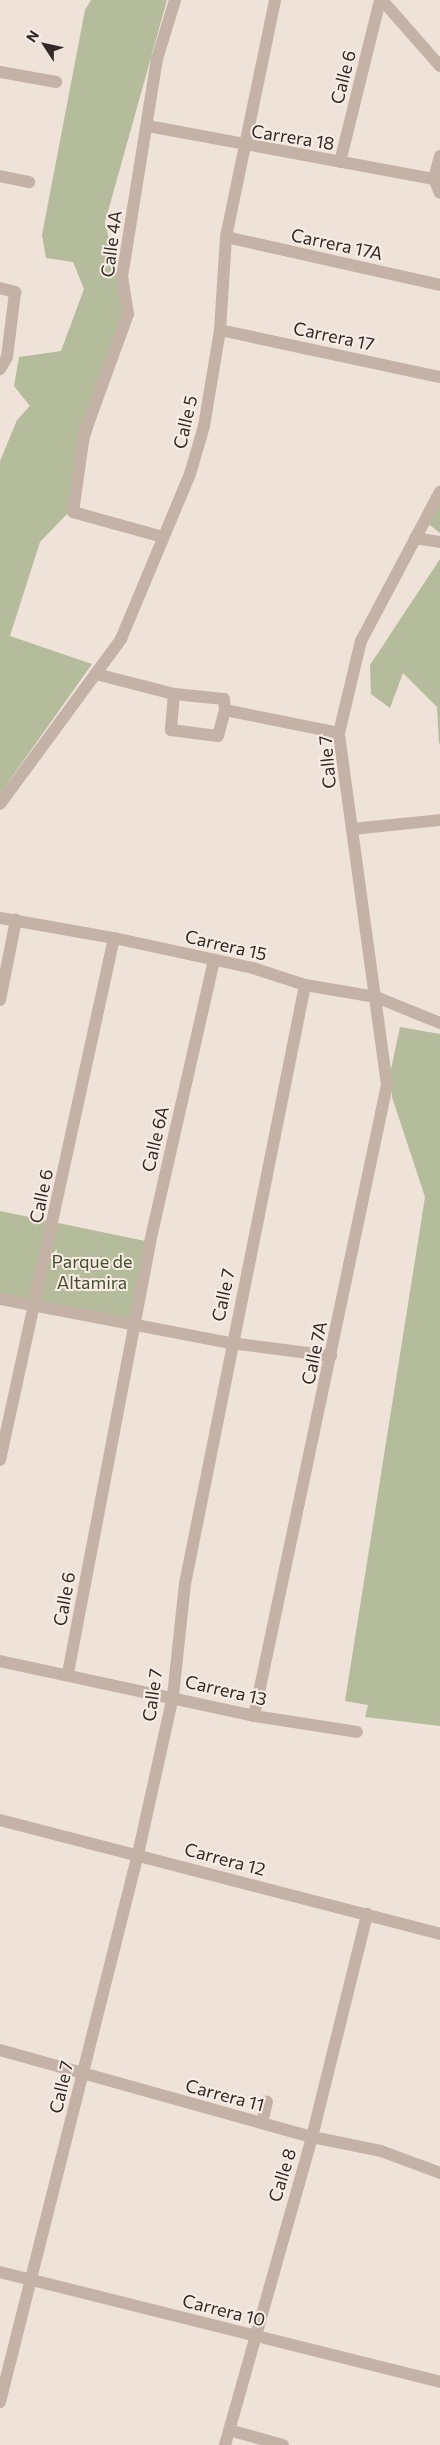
<!DOCTYPE html>
<html>
<head>
<meta charset="utf-8">
<style>
  body { margin:0 }
  #map { position:relative; width:440px; height:2445px; overflow:hidden; background:#eee2d9; font-family:Commissioner,sans-serif }
  div>[style] { position:absolute }
  .green>* { inset:0; background:#b4bc9b }
  .street>* { height:12px; margin:-6px; padding:0 6px; transform-origin:6px; border-radius:6px; background:#c5b2a7 }
  span { translate:-50% -50%; white-space:nowrap; text-align:center; line-height:1.15; -webkit-text-stroke:4px #f7ede5; paint-order:stroke }
  .street-label { font-size:18px; color:#322927 }
  .park-label { font-size:18px; color:#454e2d }
  .north { position:absolute; left:20px; top:20px; width:50px; height:50px; -webkit-text-stroke:4px #f7ede5; paint-order:stroke; rotate:305deg; font-size:14px; font-weight:700; line-height:20px; text-align:center; color:#322927 }
  .north::after { content:''; display:block; margin:auto; width:18px; height:22px; background:#322927; clip-path:polygon(50% 0,100% 100%,50% 72%,0 100%) }
</style>
</head>
<body>
<div id="map">
  <div class="green">
    <div style="clip-path:polygon(91px 0,167px 0,105px 222px,126px 315px,68px 513px,40px 542px,10px 636px,92px 664px,0 794px,0 461px,17px 420px,30px 406px,14px 386px,19px 357px,61px 351px,84px 289px,73px 262px,46px 258px,42px 235px,85px 10px)"></div>
    <div style="clip-path:polygon(440px 501px,440px 533px,426px 522px)"></div>
    <div style="clip-path:polygon(440px 559px,440px 743px,439px 744px,437px 707px,403px 673px,390px 708px,371px 694px,370px 665px)"></div>
    <div style="clip-path:polygon(400px 1027px,440px 1034px,440px 1726px,365px 1717px,368px 1705px,345px 1701px,425px 1197px,392px 1097px,391px 1069px)"></div>
    <div style="clip-path:polygon(0 1211px,150px 1242px,133px 1324px,0 1299px)"></div>
  </div>
  <div class="street">
    <div style="left:382px;top:0;width:88px;rotate:48.7deg"></div>
    <div style="left:0;top:72px;width:57px;rotate:10.1deg"></div>
    <div style="left:148px;top:126px;width:291px;rotate:10.5deg"></div>
    <div style="left:440px;top:156px;width:24px;rotate:105deg"></div>
    <div style="left:434px;top:179px;width:15px;rotate:67deg"></div>
    <div style="left:340px;top:162px;width:167px;rotate:-76.1deg"></div>
    <div style="left:0;top:176px;width:30px;rotate:12deg"></div>
    <div style="left:226px;top:237px;width:219px;rotate:12.6deg"></div>
    <div style="left:0;top:288px;width:16px;rotate:15deg"></div>
    <div style="left:15px;top:292px;width:65px;rotate:97deg"></div>
    <div style="left:7px;top:357px;width:14px;rotate:120deg"></div>
    <div style="left:220px;top:330px;width:225px;rotate:12.1deg"></div>
    <div style="left:163px;top:537px;width:93px;rotate:-164.5deg"></div>
    <div style="left:73px;top:512px;width:78px;rotate:-81.9deg"></div>
    <div style="left:84px;top:435px;width:129px;rotate:-70deg"></div>
    <div style="left:128px;top:314px;width:37px;rotate:-99deg"></div>
    <div style="left:122px;top:277px;width:221px;rotate:-80.9deg"></div>
    <div style="left:157px;top:59px;width:62px;rotate:-73deg"></div>
    <div style="left:415px;top:538px;width:25px;rotate:9deg"></div>
    <div style="left:96px;top:674px;width:81px;rotate:14.4deg"></div>
    <div style="left:174px;top:694px;width:50px;rotate:5.7deg"></div>
    <div style="left:224px;top:699px;width:11px;rotate:85deg"></div>
    <div style="left:225px;top:710px;width:116px;rotate:11.4deg"></div>
    <div style="left:174px;top:694px;width:36px;rotate:95deg"></div>
    <div style="left:171px;top:730px;width:47px;rotate:7.3deg"></div>
    <div style="left:218px;top:736px;width:27px;rotate:-75deg"></div>
    <div style="left:0;top:804px;width:205px;rotate:-53.7deg"></div>
    <div style="left:121px;top:639px;width:179px;rotate:-67.3deg"></div>
    <div style="left:190px;top:474px;width:50px;rotate:-73.7deg"></div>
    <div style="left:204px;top:426px;width:97px;rotate:-80.5deg"></div>
    <div style="left:220px;top:330px;width:93px;rotate:-86.3deg"></div>
    <div style="left:226px;top:237px;width:242px;rotate:-78.3deg"></div>
    <div style="left:352px;top:829px;width:88px;rotate:-5.8deg"></div>
    <div style="left:0;top:918px;width:116px;rotate:10deg"></div>
    <div style="left:114px;top:938px;width:142px;rotate:12.2deg"></div>
    <div style="left:253px;top:968px;width:55px;rotate:18.1deg"></div>
    <div style="left:305px;top:985px;width:72px;rotate:9.6deg"></div>
    <div style="left:376px;top:997px;width:69px;rotate:22.1deg"></div>
    <div style="left:0;top:1000px;width:82px;rotate:-78.7deg"></div>
    <div style="left:0;top:1299px;width:235px;rotate:10.8deg"></div>
    <div style="left:231px;top:1343px;width:101px;rotate:7.4deg"></div>
    <div style="left:0;top:1460px;width:534px;rotate:-77.68deg"></div>
    <div style="left:0;top:1661px;width:260px;rotate:12.2deg"></div>
    <div style="left:254px;top:1716px;width:104px;rotate:8.8deg"></div>
    <div style="left:68px;top:1673px;width:439px;rotate:-79.2deg"></div>
    <div style="left:150px;top:1242px;width:288px;rotate:-77.2deg"></div>
    <div style="left:254px;top:1716px;width:645px;rotate:-78.1deg"></div>
    <div style="left:387px;top:1085px;width:355px;rotate:-97.8deg"></div>
    <div style="left:339px;top:733px;width:95px;rotate:-76.6deg"></div>
    <div style="left:361px;top:641px;width:169px;rotate:-62.1deg"></div>
    <div style="left:0;top:1820px;width:455px;rotate:14.5deg"></div>
    <div style="left:0;top:2050px;width:324px;rotate:15.6deg"></div>
    <div style="left:312px;top:2137px;width:70px;rotate:11.5deg"></div>
    <div style="left:381px;top:2151px;width:63px;rotate:20.4deg"></div>
    <div style="left:262px;top:2123px;width:22px;rotate:-77deg"></div>
    <div style="left:0;top:2272px;width:454px;rotate:14deg"></div>
    <div style="left:0;top:2402px;width:565px;rotate:-75.87deg"></div>
    <div style="left:138px;top:1854px;width:162px;rotate:-77.5deg"></div>
    <div style="left:173px;top:1696px;width:113px;rotate:-83.9deg"></div>
    <div style="left:185px;top:1584px;width:611px;rotate:-78.67deg"></div>
    <div style="left:229px;top:2430px;width:56px;rotate:15.5deg"></div>
    <div style="left:225px;top:2445px;width:320px;rotate:-74.2deg"></div>
    <div style="left:312px;top:2137px;width:230px;rotate:-76.1deg"></div>
  </div>
  <div class="street-label">
    <span style="left:343px;top:77px;rotate:-76deg">Calle 6</span>
    <span style="left:293px;top:137px;rotate:9deg">Carrera 18</span>
    <span style="left:111px;top:244px;rotate:-83deg">Calle 4A</span>
    <span style="left:337px;top:244px;rotate:12deg">Carrera 17A</span>
    <span style="left:334px;top:336px;rotate:12deg">Carrera 17</span>
    <span style="left:185px;top:422px;rotate:-77deg">Calle 5</span>
    <span style="left:327px;top:762px;rotate:-95deg">Calle 7</span>
    <span style="left:226px;top:945px;rotate:13deg">Carrera 15</span>
    <span style="left:155px;top:1139px;rotate:-77deg">Calle 6A</span>
    <span style="left:41px;top:1196px;rotate:-78deg">Calle 6</span>
    <span style="left:223px;top:1295px;rotate:-78deg">Calle 7</span>
    <span style="left:314px;top:1353px;rotate:-78deg">Calle 7A</span>
    <span style="left:64px;top:1599px;rotate:-80deg">Calle 6</span>
    <span style="left:226px;top:1690px;rotate:13deg">Carrera 13</span>
    <span style="left:152px;top:1695px;rotate:-82deg">Calle 7</span>
    <span style="left:225px;top:1859px;rotate:15deg">Carrera 12</span>
    <span style="left:61px;top:2087px;rotate:-77deg">Calle 7</span>
    <span style="left:225px;top:2095px;rotate:15deg">Carrera 11</span>
    <span style="left:282px;top:2175px;rotate:-73deg">Calle 8</span>
    <span style="left:224px;top:2310px;rotate:14deg">Carrera 10</span>
  </div>
  <div class="park-label">
    <span style="left:92px;top:1272px">Parque de<br>Altamira</span>
  </div>
  <div class="north">N</div>
</div>
</body>
</html>
